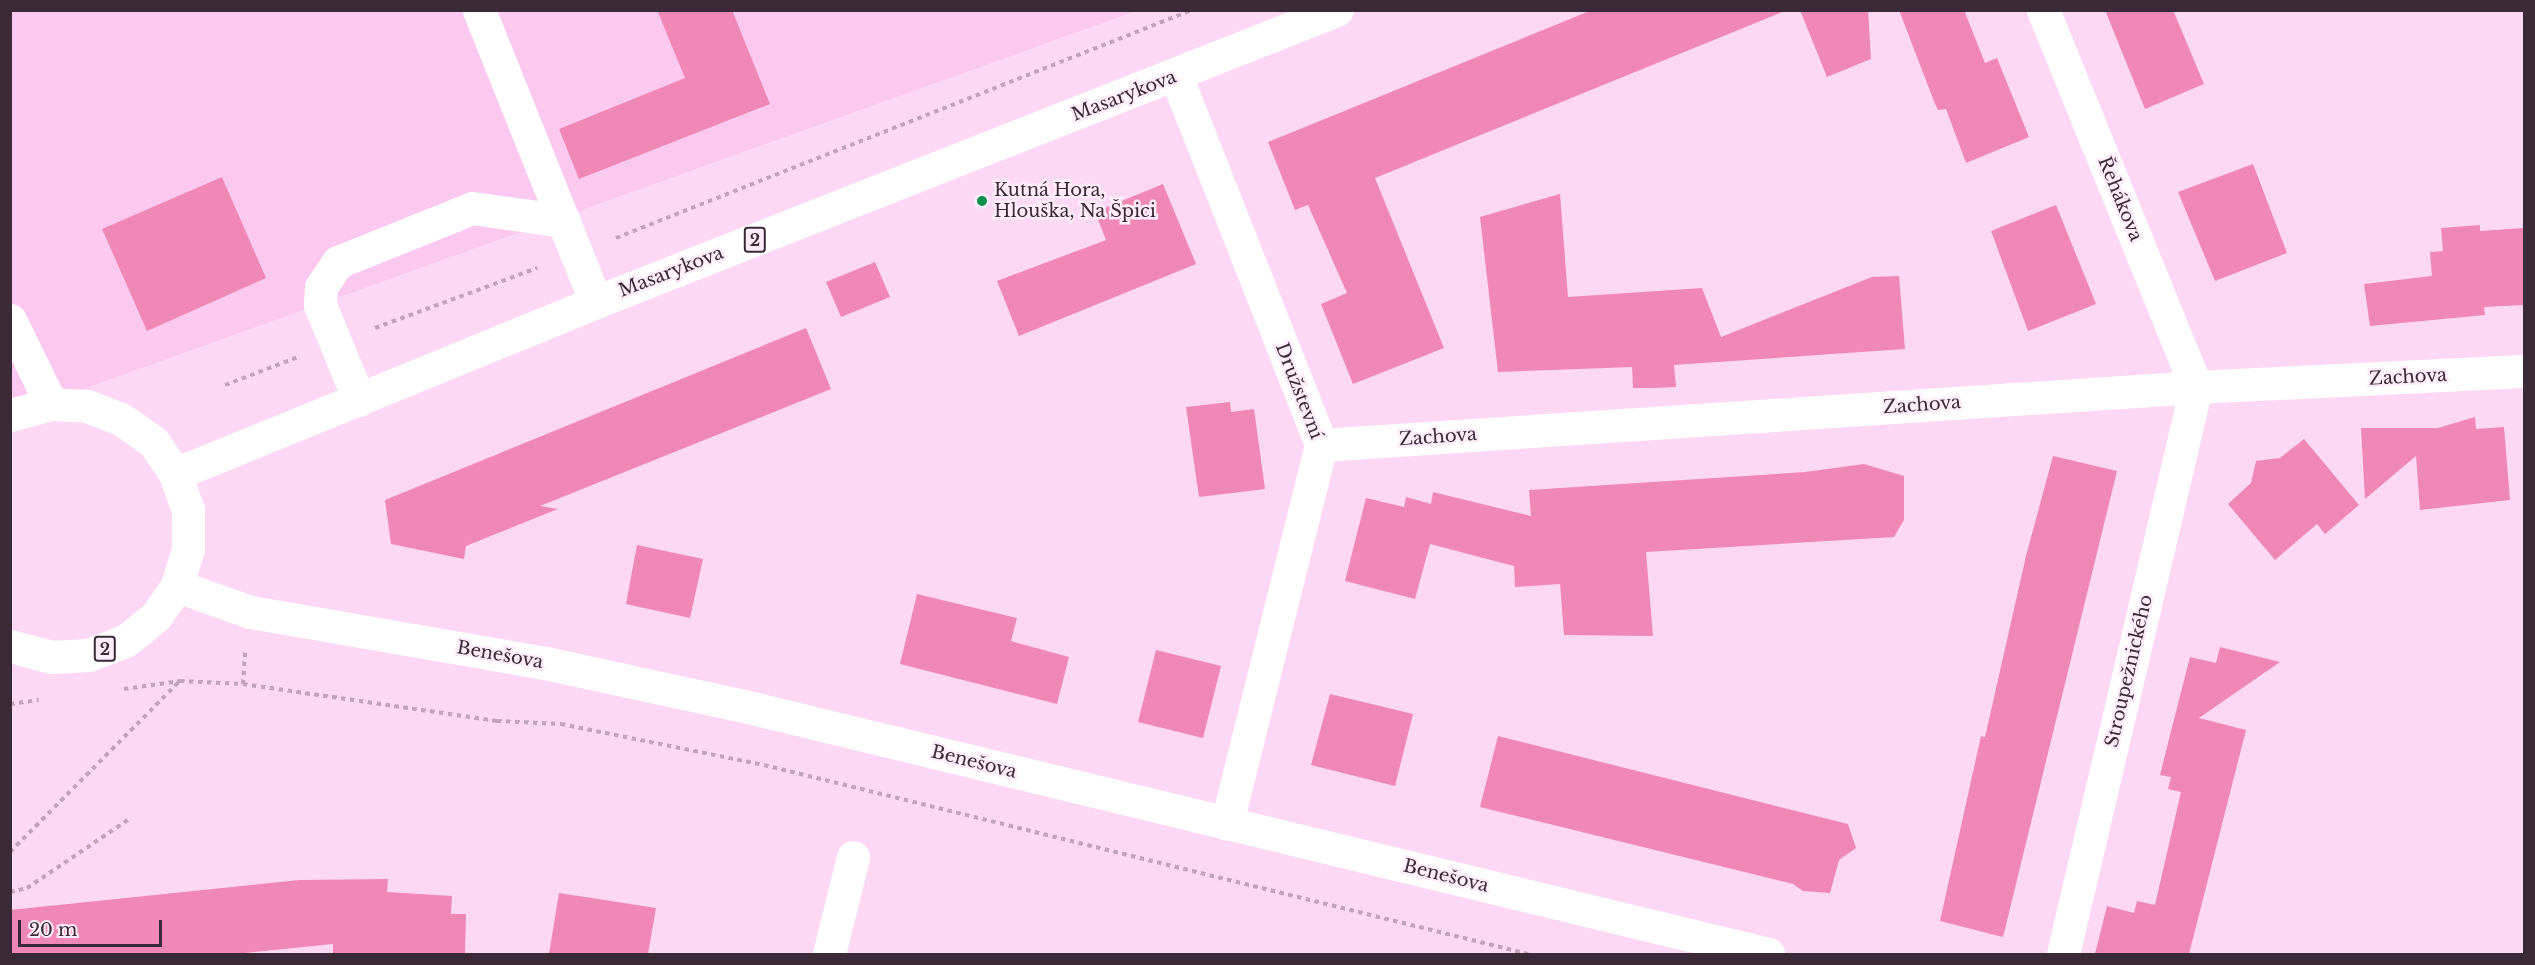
<!DOCTYPE html>
<html>
<head>
<meta charset="utf-8">
<style>
  body { margin:0 }
  #map { position:relative; width:2535px; height:965px; overflow:hidden; background:#fcd8f4; font-family:"Libre Baskerville",serif }
  div>[style] { position:absolute }
  .built>* { inset:0; background:#fbc9f0 }
  .building>* { inset:0; background:#ef88b4 }
  .path>* { height:4px; margin-top:-2px; transform-origin:0; background:repeating-linear-gradient(90deg,#c1a3ba 0 4.5px,transparent 0 9px) }
  .minor>* { height:33px; margin:-16.5px; padding:0 16.5px; transform-origin:16.5px; border-radius:16.5px; background:#fff }
  .major>* { height:33px; margin:-16.5px; padding:0 16.5px; transform-origin:16.5px; border-radius:16.5px; background:#fff }
  .dots>* { width:16px; height:16px; translate:-50% -50%; box-sizing:border-box; border:3px solid #feecfa; border-radius:50% }
  span { translate:-50% -50%; white-space:nowrap; text-align:center; line-height:1.15; -webkit-text-stroke:5px #feecfa; paint-order:stroke }
  .shield-label span { padding:2px 4px; background:#feecfa; border:2px solid; border-radius:4px; -webkit-text-stroke-width:0 }
  .shield-label { font-size:16px; color:#3a2936; font-weight:700 }
  .street-label { font-size:18px; color:#3a2936 }
  .poi-label { font-size:18px; color:#3a2936 }
  .left { translate:0 -50%; text-align:left }
  .frame { position:absolute; inset:0; border:12px solid #3a2936; pointer-events:none }
  .scale { position:absolute; left:18px; top:920px; width:144px; height:27px; box-sizing:border-box; border:3px solid #3a2936; border-top:0; padding-left:8px; font-size:18px; line-height:21px; white-space:nowrap; color:#3a2936; -webkit-text-stroke:4px #feecfa; paint-order:stroke }
</style>
</head>
<body>
<div id="map">
  <div class="built">
    <div style="clip-path:polygon(11px 11px,1136px 11px,11px 415px)"></div>
  </div>
  <div class="building">
    <div style="clip-path:polygon(657px 10px,732px 10px,770px 104px,579px 179px,559px 129px,685px 78px)"></div>
    <div style="clip-path:polygon(1592px 10px,1785px 11px,1375px 178px,1444px 348px,1353px 384px,1321px 304px,1347px 293px,1308px 205px,1295px 210px,1268px 142px)"></div>
    <div style="clip-path:polygon(1800px 10px,1868px 10px,1871px 59px,1827px 77px)"></div>
    <div style="clip-path:polygon(1899px 10px,1964px 10px,1985px 63px,1997px 58px,2029px 137px,1966px 163px,1946px 109px,1938px 110px,1935px 104px)"></div>
    <div style="clip-path:polygon(2105px 10px,2173px 10px,2204px 84px,2145px 109px)"></div>
    <div style="clip-path:polygon(2253px 164px,2287px 253px,2215px 281px,2178px 192px)"></div>
    <div style="clip-path:polygon(222px 177px,266px 278px,147px 331px,102px 229px)"></div>
    <div style="clip-path:polygon(1163px 184px,1196px 264px,1019px 336px,997px 281px,1106px 240px,1095px 212px)"></div>
    <div style="clip-path:polygon(1560px 194px,1568px 297px,1702px 288px,1721px 337px,1872px 277px,1899px 276px,1905px 349px,1674px 365px,1676px 387px,1654px 388px,1633px 388px,1632px 367px,1498px 372px,1480px 217px)"></div>
    <div style="clip-path:polygon(2056px 205px,2096px 304px,2028px 331px,1991px 231px)"></div>
    <div style="clip-path:polygon(2480px 225px,2480px 231px,2524px 228px,2524px 305px,2484px 307px,2485px 315px,2370px 326px,2364px 284px,2432px 276px,2430px 252px,2443px 251px,2441px 228px)"></div>
    <div style="clip-path:polygon(875px 262px,890px 297px,841px 317px,826px 282px)"></div>
    <div style="clip-path:polygon(806px 328px,831px 389px,540px 506px,558px 509px,466px 546px,464px 559px,391px 544px,385px 500px)"></div>
    <div style="clip-path:polygon(1230px 402px,1231px 412px,1254px 409px,1265px 489px,1199px 497px,1186px 407px)"></div>
    <div style="clip-path:polygon(2475px 417px,2476px 429px,2504px 427px,2510px 500px,2420px 510px,2416px 456px,2365px 499px,2361px 428px,2438px 428px)"></div>
    <div style="clip-path:polygon(2304px 439px,2359px 505px,2325px 534px,2317px 524px,2275px 560px,2228px 504px,2251px 483px,2256px 461px,2280px 458px)"></div>
    <div style="clip-path:polygon(2053px 456px,2117px 471px,2003px 937px,1940px 921px,1981px 736px,1985px 737px,2026px 556px)"></div>
    <div style="clip-path:polygon(1864px 464px,1904px 476px,1904px 520px,1894px 537px,1646px 552px,1653px 636px,1564px 635px,1560px 584px,1515px 587px,1514px 566px,1430px 544px,1415px 599px,1345px 581px,1366px 498px,1404px 507px,1406px 497px,1431px 504px,1433px 492px,1531px 516px,1529px 490px,1805px 472px)"></div>
    <div style="clip-path:polygon(637px 545px,703px 559px,690px 618px,626px 604px)"></div>
    <div style="clip-path:polygon(917px 594px,1017px 618px,1011px 641px,1069px 657px,1057px 704px,900px 664px)"></div>
    <div style="clip-path:polygon(2220px 647px,2280px 662px,2199px 718px,2246px 730px,2189px 954px,2095px 954px,2107px 906px,2134px 913px,2137px 901px,2155px 905px,2181px 792px,2168px 789px,2171px 777px,2160px 775px,2169px 739px,2190px 657px,2216px 663px)"></div>
    <div style="clip-path:polygon(1156px 650px,1221px 666px,1203px 738px,1138px 722px)"></div>
    <div style="clip-path:polygon(1330px 694px,1413px 714px,1395px 786px,1311px 765px)"></div>
    <div style="clip-path:polygon(1498px 736px,1848px 824px,1856px 848px,1839px 860px,1830px 893px,1803px 891px,1793px 884px,1480px 807px)"></div>
    <div style="clip-path:polygon(388px 879px,387px 892px,452px 896px,451px 914px,466px 914px,465px 954px,333px 954px,333px 944px,235px 954px,10px 954px,10px 910px,299px 880px)"></div>
    <div style="clip-path:polygon(559px 893px,656px 908px,648px 954px,549px 954px)"></div>
  </div>
  <div class="path">
    <div style="left:616px;top:238px;width:619px;rotate:-21.6deg"></div>
    <div style="left:375px;top:328px;width:173px;rotate:-20.3deg"></div>
    <div style="left:225px;top:385px;width:78px;rotate:-21deg"></div>
    <div style="left:243px;top:684px;width:257px;rotate:8.3deg"></div>
    <div style="left:497px;top:721px;width:64px;rotate:2.7deg"></div>
    <div style="left:561px;top:724px;width:207px;rotate:11.4deg"></div>
    <div style="left:764px;top:765px;width:787px;rotate:13.89deg"></div>
    <div style="left:124px;top:689px;width:57px;rotate:-8.1deg"></div>
    <div style="left:180px;top:681px;width:63px;rotate:2.7deg"></div>
    <div style="left:243px;top:684px;width:32px;rotate:-86deg"></div>
    <div style="left:10px;top:704px;width:29px;rotate:-8deg"></div>
    <div style="left:10px;top:852px;width:240px;rotate:-45.2deg"></div>
    <div style="left:10px;top:892px;width:17px;rotate:-13deg"></div>
    <div style="left:27px;top:888px;width:122px;rotate:-34deg"></div>
  </div>
  <div class="minor">
    <div style="left:479px;top:10px;width:315px;rotate:68.2deg"></div>
    <div style="left:2043px;top:10px;width:407px;rotate:67.9deg"></div>
    <div style="left:2196px;top:387px;width:582px;rotate:103.2deg"></div>
    <div style="left:1176px;top:76px;width:396px;rotate:68.5deg"></div>
    <div style="left:1321px;top:445px;width:390px;rotate:104deg"></div>
    <div style="left:10px;top:320px;width:93px;rotate:64deg"></div>
    <div style="left:359px;top:400px;width:103px;rotate:-112.3deg"></div>
    <div style="left:320px;top:305px;width:18px;rotate:-87deg"></div>
    <div style="left:321px;top:287px;width:30px;rotate:-56deg"></div>
    <div style="left:338px;top:262px;width:144px;rotate:-21.9deg"></div>
    <div style="left:472px;top:208px;width:93px;rotate:8deg"></div>
    <div style="left:1321px;top:445px;width:877px;rotate:-3.79deg"></div>
    <div style="left:2196px;top:387px;width:328px;rotate:-2.8deg"></div>
    <div style="left:177px;top:586px;width:77px;rotate:19.6deg"></div>
    <div style="left:250px;top:612px;width:299px;rotate:9.8deg"></div>
    <div style="left:545px;top:663px;width:204px;rotate:12.2deg"></div>
    <div style="left:744px;top:706px;width:1054px;rotate:13.61deg"></div>
    <div style="left:829px;top:954px;width:100px;rotate:-76.1deg"></div>
  </div>
  <div class="major">
    <div style="left:10px;top:415px;width:42px;rotate:-15deg"></div>
    <div style="left:51px;top:404px;width:36px;rotate:3deg"></div>
    <div style="left:87px;top:406px;width:36px;rotate:21deg"></div>
    <div style="left:121px;top:419px;width:39px;rotate:35deg"></div>
    <div style="left:153px;top:441px;width:40px;rotate:56deg"></div>
    <div style="left:175px;top:474px;width:38px;rotate:70deg"></div>
    <div style="left:188px;top:510px;width:39px;rotate:90deg"></div>
    <div style="left:188px;top:549px;width:39px;rotate:107deg"></div>
    <div style="left:177px;top:586px;width:38px;rotate:125deg"></div>
    <div style="left:155px;top:617px;width:38px;rotate:141deg"></div>
    <div style="left:125px;top:641px;width:39px;rotate:159deg"></div>
    <div style="left:89px;top:655px;width:38px;rotate:177deg"></div>
    <div style="left:51px;top:657px;width:42px;rotate:-165deg"></div>
    <div style="left:175px;top:474px;width:455px;rotate:-22.2deg"></div>
    <div style="left:596px;top:302px;width:796px;rotate:-21.51deg"></div>
  </div>
  <div class="dots">
    <div style="left:982px;top:201px;background:#06914f"></div>
  </div>
  <div class="shield-label">
    <span style="left:755px;top:240px">2</span>
    <span style="left:105px;top:649px">2</span>
  </div>
  <div class="street-label">
    <span style="left:1124px;top:96px;rotate:-21deg">Masarykova</span>
    <span style="left:2120px;top:199px;rotate:68deg">Řehákova</span>
    <span style="left:671px;top:272px;rotate:-21deg">Masarykova</span>
    <span style="left:2408px;top:377px;rotate:-3deg">Zachova</span>
    <span style="left:1299px;top:391px;rotate:69deg">Družstevní</span>
    <span style="left:1922px;top:405px;rotate:-4deg">Zachova</span>
    <span style="left:1438px;top:437px;rotate:-4deg">Zachova</span>
    <span style="left:500px;top:655px;rotate:10deg">Benešova</span>
    <span style="left:2129px;top:671px;rotate:-77deg">Stroupežnického</span>
    <span style="left:974px;top:762px;rotate:14deg">Benešova</span>
    <span style="left:1446px;top:876px;rotate:14deg">Benešova</span>
  </div>
  <div class="poi-label">
    <span class="left" style="left:994px;top:201px">Kutná Hora,<br>Hlouška, Na Špici</span>
  </div>
  <div class="frame"></div>
  <div class="scale">20 m</div>
</div>
</body>
</html>
